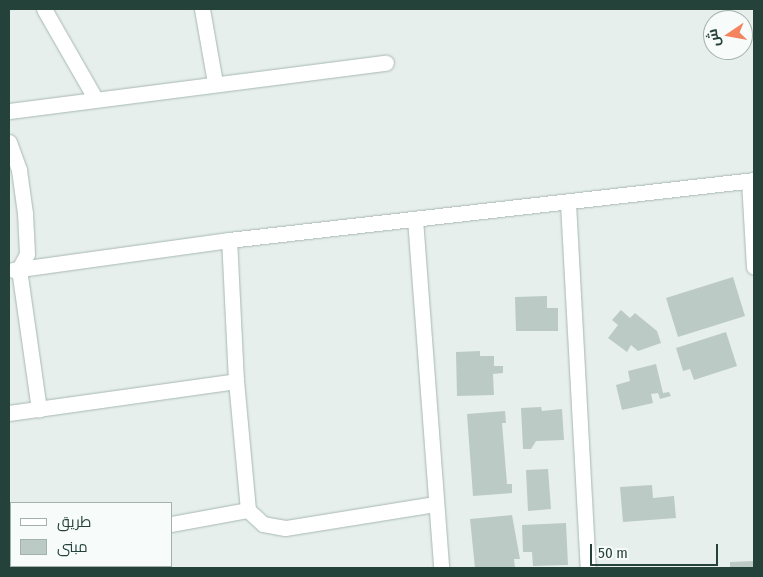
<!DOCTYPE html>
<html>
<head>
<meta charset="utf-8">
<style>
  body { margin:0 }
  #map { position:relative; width:763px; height:577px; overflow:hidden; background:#e6efeb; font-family:"Fira Sans Condensed",Cairo,sans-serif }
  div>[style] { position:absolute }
  .building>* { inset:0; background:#bbcac4 }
  .roads { filter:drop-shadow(0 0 1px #a8b8b2) drop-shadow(0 0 1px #a8b8b2) }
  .minor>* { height:15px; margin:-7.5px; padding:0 7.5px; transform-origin:7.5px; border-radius:7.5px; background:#fff }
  span { translate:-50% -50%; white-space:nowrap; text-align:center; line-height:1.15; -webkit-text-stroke:5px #f7fbf9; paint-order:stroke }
  .frame { position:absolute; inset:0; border:10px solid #24423a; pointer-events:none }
  .legend { position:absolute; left:10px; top:502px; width:162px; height:65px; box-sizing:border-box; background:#f7fbf9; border:1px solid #a3b1ad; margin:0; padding:6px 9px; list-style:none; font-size:15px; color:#24423a }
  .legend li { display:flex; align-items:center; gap:10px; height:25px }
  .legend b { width:25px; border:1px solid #a3b1ad }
  .north { position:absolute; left:703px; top:10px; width:50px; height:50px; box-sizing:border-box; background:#f7fbf9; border:1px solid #a3b1ad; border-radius:50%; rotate:258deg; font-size:14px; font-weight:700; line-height:20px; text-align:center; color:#24423a }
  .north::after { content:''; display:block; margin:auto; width:18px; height:22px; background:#f4845f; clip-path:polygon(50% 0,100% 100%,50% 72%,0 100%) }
  .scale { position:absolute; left:590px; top:544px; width:128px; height:22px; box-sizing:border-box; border:2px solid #24423a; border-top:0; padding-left:6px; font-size:15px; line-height:18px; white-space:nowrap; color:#24423a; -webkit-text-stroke:4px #f7fbf9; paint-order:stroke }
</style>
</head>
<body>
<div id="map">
  <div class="building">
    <div style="clip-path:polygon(733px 277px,745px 316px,678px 337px,666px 298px)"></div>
    <div style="clip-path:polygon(547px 296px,547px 308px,558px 308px,558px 331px,516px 331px,515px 297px)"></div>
    <div style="clip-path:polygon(621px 310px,630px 318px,635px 313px,657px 331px,661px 343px,638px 351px,631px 345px,627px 352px,608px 338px,618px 325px,612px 320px)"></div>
    <div style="clip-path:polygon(726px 332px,737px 366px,694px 380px,690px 369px,683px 371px,676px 348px)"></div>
    <div style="clip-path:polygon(480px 351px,480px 356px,494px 356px,494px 366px,503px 366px,503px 373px,493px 374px,494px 395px,457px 396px,456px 352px)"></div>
    <div style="clip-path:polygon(656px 364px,663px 393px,669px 392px,671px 396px,660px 399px,658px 393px,651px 394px,653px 403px,622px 410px,616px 385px,630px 381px,628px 371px)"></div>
    <div style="clip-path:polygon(541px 407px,542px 411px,562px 409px,564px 440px,536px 441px,531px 449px,523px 449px,521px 408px)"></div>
    <div style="clip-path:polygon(505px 411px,506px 423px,502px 423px,507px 484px,512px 484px,512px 493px,473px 496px,467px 414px)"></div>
    <div style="clip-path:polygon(548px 469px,551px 509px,528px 511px,526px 470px)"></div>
    <div style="clip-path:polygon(652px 485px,653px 498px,674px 496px,676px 518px,623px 522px,620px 487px)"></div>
    <div style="clip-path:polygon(512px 515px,520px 559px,514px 559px,515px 568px,475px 568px,470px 519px)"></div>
    <div style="clip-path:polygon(566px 523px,568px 565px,533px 566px,532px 552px,523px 552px,522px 525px)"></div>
    <div style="clip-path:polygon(754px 561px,754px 568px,730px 568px,730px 562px)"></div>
  </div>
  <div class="roads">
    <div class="minor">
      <div style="left:44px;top:9px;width:103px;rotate:60.2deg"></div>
      <div style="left:202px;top:9px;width:75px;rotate:80deg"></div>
      <div style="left:9px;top:111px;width:380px;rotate:-7.3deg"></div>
      <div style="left:9px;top:142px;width:30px;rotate:70deg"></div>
      <div style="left:19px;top:170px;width:43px;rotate:82.1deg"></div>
      <div style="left:25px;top:213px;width:41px;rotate:87.2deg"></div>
      <div style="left:27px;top:254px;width:17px;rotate:118deg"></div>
      <div style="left:19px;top:269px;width:142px;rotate:81.9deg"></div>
      <div style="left:749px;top:181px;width:86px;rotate:86.7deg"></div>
      <div style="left:568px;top:203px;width:366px;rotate:86.9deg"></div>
      <div style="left:415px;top:219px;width:350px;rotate:85.7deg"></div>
      <div style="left:13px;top:270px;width:218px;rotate:-7.9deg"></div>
      <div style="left:9px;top:413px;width:229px;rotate:-8deg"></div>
      <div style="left:435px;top:504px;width:152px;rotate:170.9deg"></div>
      <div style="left:285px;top:528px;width:22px;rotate:-170deg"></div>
      <div style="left:263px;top:524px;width:21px;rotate:-137deg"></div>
      <div style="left:248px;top:510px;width:130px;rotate:-95.3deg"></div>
      <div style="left:236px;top:381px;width:141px;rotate:-92.8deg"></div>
      <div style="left:229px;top:240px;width:528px;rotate:-6.52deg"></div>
      <div style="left:171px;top:524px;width:78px;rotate:-10.3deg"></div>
      <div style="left:9px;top:552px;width:2px"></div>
    </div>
  </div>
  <div class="frame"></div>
  <ul class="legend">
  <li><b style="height:6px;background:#fff"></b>طريق</li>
  <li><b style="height:14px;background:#bbcac4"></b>مبنى</li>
  </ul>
  <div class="north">ش</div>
  <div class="scale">50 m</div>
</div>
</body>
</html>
